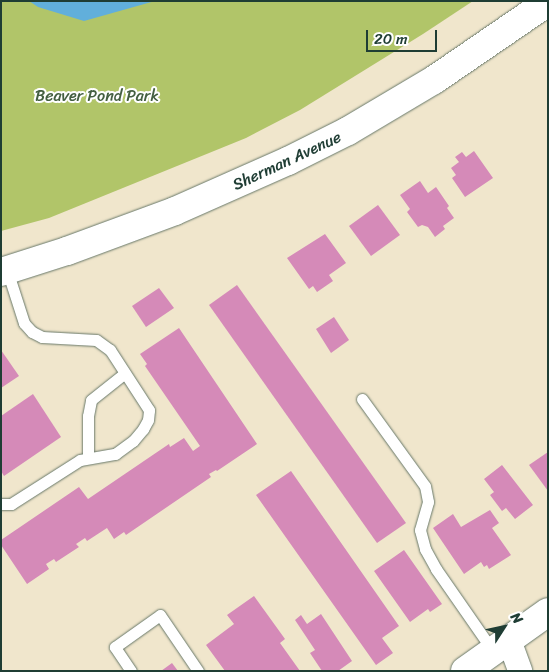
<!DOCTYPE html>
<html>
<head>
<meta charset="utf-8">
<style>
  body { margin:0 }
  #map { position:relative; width:549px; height:672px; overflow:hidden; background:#f0e6cc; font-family:Sriracha,sans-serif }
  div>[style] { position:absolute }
  .green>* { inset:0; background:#b1c569 }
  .water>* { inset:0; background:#61afdb }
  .building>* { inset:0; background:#d58ab8 }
  .roads { filter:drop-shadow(0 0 1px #687869) drop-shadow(0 0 1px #687869) }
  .service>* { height:11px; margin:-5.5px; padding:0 5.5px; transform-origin:5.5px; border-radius:5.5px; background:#fff }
  .minor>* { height:24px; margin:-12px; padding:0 12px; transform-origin:12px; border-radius:12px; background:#fff }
  .secondary>* { height:28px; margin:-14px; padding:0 14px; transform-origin:14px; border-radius:14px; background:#fff }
  .primary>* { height:28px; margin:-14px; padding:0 14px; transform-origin:14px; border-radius:14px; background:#fff }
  span { translate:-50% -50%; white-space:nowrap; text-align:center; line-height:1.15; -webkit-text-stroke:4px #fff; paint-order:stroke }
  .park-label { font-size:16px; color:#445f41 }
  .street-label { font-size:16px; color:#1f3d34 }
  .frame { position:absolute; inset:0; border:2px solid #1f3d34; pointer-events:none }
  .north { position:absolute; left:479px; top:602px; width:50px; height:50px; -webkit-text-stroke:4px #fff; paint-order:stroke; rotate:55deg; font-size:14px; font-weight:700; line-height:20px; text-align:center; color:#1f3d34 }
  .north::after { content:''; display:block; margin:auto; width:18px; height:22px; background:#1f3d34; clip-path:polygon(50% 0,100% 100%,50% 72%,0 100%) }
  .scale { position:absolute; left:366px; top:30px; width:71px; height:22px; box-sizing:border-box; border:2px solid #1f3d34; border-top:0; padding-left:6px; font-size:15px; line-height:18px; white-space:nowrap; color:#1f3d34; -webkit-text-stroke:4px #fff; paint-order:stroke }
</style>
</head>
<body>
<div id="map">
  <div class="green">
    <div style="clip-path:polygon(1px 1px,473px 1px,423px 34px,300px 110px,246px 138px,49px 218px,1px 231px)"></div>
  </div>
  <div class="water">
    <div style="clip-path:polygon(29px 1px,155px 1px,84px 21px,38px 7px)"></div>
  </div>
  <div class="building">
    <div style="clip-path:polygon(474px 151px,493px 178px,465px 197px,452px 178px,456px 175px,451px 168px,459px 162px,455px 157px,462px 152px,466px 157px)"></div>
    <div style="clip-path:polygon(420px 181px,428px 193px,436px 187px,449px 206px,447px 208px,454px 218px,443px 226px,445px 229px,435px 237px,428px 227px,422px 225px,418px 227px,407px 212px,410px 209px,400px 195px)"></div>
    <div style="clip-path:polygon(378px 205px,400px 235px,371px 256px,349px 226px)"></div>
    <div style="clip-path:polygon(325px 234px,346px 263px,329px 275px,333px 281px,317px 292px,313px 286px,309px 289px,287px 258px)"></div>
    <div style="clip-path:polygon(237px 285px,406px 523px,377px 543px,209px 305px)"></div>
    <div style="clip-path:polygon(159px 288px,174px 308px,146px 327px,132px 306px)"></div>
    <div style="clip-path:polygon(334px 317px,349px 340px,331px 353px,316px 329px)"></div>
    <div style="clip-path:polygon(179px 328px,257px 444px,217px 471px,216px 470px,209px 474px,211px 477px,126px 535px,124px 532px,114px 539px,107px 528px,87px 541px,85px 538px,76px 544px,79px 547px,56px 562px,54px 559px,46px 564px,49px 569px,27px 584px,1px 545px,1px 540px,79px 487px,88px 499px,169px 444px,170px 447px,184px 438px,193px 451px,200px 446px,145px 366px,147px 364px,140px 354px)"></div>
    <div style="clip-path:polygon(1px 350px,19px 376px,1px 388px)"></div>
    <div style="clip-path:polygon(33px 394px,61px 437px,4px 476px,1px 471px,1px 416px)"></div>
    <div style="clip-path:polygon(548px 452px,548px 491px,529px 465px)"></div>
    <div style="clip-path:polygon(502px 465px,533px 505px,515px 519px,506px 508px,502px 511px,490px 495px,494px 492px,484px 479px)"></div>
    <div style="clip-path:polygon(291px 471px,399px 626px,382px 638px,393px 653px,376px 665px,256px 495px)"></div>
    <div style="clip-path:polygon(490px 510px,499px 523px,492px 528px,511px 555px,489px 569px,487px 565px,484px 567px,481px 562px,464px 574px,433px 528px,453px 514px,461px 527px)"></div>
    <div style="clip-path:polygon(404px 550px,442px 604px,430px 612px,428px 609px,410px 622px,374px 571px)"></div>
    <div style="clip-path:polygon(254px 596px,285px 639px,280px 643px,300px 671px,225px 671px,206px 645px,234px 624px,227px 615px)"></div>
    <div style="clip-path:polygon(321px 614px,352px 661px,338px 671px,322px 671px,310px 653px,315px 650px,295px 620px,301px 615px,307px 624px)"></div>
    <div style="clip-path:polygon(172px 663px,178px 671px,161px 671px)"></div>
  </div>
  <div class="roads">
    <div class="service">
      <div style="left:362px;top:399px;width:107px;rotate:54.1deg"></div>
      <div style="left:425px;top:486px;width:16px;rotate:79deg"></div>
      <div style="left:428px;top:502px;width:29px;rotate:106deg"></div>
      <div style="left:420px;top:530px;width:20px;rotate:75deg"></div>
      <div style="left:425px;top:549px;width:23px;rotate:61deg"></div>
      <div style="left:436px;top:569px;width:100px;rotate:55.2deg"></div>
      <div style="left:88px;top:457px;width:41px;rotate:-90deg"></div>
      <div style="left:88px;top:416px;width:16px;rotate:-79deg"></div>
      <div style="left:91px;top:400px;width:43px;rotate:-38.5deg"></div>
      <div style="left:1px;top:504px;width:10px"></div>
      <div style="left:11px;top:504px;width:82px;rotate:-32.5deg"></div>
      <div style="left:80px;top:460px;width:36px;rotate:-10deg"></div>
      <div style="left:115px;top:454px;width:22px;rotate:-36deg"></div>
      <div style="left:133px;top:441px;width:16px;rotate:-50deg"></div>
      <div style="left:143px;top:429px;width:10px;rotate:-61deg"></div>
      <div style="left:148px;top:420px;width:10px;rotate:-84deg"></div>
      <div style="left:149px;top:410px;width:72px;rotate:-123deg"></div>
      <div style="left:110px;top:350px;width:17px;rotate:-144deg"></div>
      <div style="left:96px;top:340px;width:54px;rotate:-176.8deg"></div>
      <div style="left:42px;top:337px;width:11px;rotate:-153deg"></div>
      <div style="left:32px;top:332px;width:12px;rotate:-132deg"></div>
      <div style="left:24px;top:323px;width:56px;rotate:-107.8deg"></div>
      <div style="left:131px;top:671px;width:29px;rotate:-124deg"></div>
      <div style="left:115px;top:647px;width:55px;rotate:-35.4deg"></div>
      <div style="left:160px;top:615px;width:68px;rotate:55.8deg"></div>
    </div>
    <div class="minor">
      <div style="left:509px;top:640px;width:33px;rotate:70deg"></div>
    </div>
    <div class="secondary">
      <div style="left:1px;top:272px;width:69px;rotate:-17.7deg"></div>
      <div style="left:67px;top:251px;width:115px;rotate:-20.3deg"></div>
      <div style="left:175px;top:211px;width:124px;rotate:-23.9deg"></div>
      <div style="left:288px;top:161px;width:67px;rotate:-26.6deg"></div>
      <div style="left:348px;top:131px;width:100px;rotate:-30.7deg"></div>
      <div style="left:434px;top:80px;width:138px;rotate:-34.4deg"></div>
    </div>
    <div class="primary">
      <div style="left:465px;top:671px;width:102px;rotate:-35.4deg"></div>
    </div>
  </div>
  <div class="park-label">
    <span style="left:97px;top:96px">Beaver Pond Park</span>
  </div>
  <div class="street-label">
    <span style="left:287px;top:161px;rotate:-25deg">Sherman Avenue</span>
  </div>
  <div class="frame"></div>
  <div class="north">N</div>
  <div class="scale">20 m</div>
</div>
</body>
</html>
